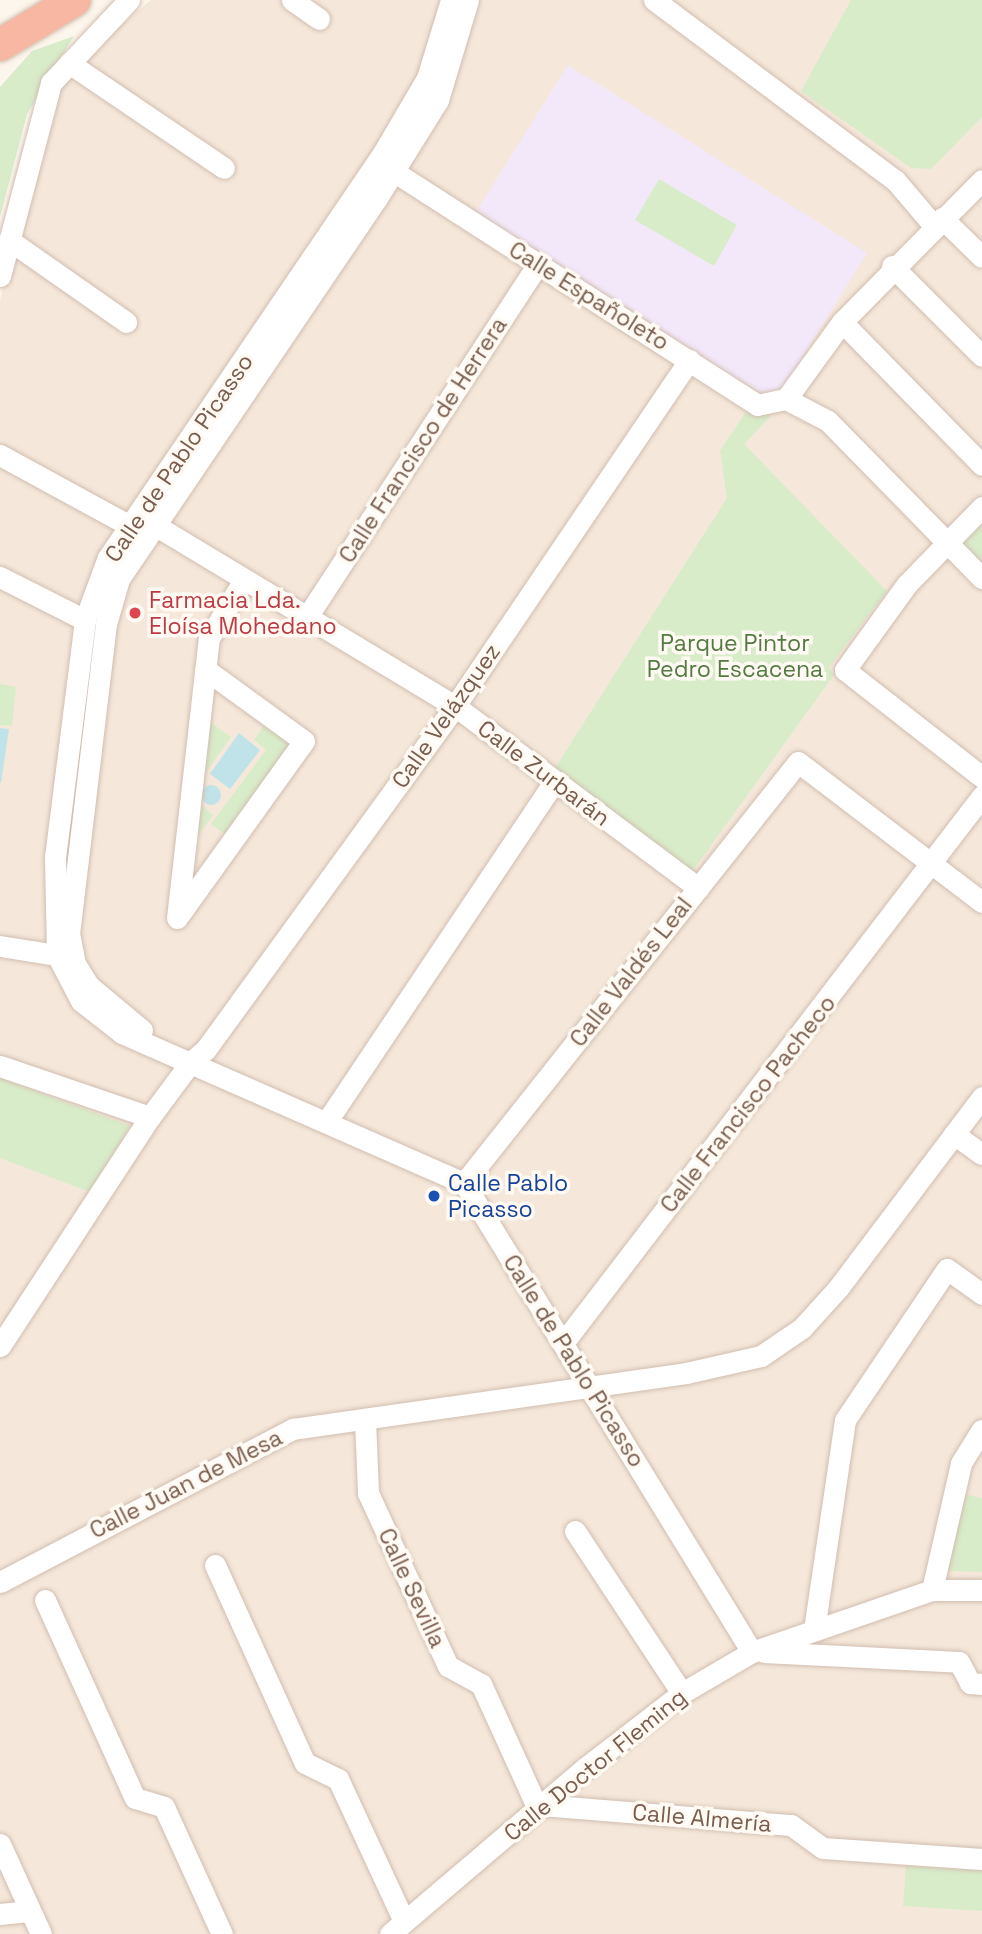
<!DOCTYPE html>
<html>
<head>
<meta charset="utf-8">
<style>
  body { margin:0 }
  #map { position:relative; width:982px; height:1934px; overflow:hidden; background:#fdf6ec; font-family:"Space Grotesk",sans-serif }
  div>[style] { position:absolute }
  .residential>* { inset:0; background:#f5e8da }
  .education>* { inset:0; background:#f3e8fa }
  .green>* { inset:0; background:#d8ecc9 }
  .water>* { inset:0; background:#bfe3e8 }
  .round { border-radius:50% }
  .roads { filter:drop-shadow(0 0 2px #d1beb0) drop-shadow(0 0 2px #d1beb0) }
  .minor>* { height:21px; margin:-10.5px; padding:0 10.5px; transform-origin:10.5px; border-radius:10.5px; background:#fff }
  .highway>* { height:32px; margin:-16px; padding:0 16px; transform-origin:16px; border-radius:16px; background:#f7b7a3 }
  .dots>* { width:19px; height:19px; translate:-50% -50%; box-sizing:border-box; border:4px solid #fffaf3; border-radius:50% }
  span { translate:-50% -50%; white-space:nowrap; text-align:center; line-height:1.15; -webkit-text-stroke:7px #fffaf3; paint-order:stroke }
  .street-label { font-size:23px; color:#7a5c4d }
  .health-label { font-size:23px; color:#be3a42 }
  .left { translate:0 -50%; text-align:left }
  .park-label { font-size:23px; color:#537a41 }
  .transit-label { font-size:23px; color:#164399 }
</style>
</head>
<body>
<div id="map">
  <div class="residential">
    <div style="clip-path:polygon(151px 0,982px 0,982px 1934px,0 1934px,0 300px,48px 88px)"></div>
  </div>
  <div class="education">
    <div style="clip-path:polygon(568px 65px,867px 253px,782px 390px,768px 396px,760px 393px,476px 212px)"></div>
  </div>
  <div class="green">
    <div style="clip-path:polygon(851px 0,982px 0,982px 117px,931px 169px,911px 168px,801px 91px)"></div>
    <div style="clip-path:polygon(74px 36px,27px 114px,0 217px,0 87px,32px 51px)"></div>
    <div style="clip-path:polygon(659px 179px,737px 225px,714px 266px,635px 220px)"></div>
    <div style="clip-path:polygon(748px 409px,771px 416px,744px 444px,887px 591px,829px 667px,834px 675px,691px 873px,555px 768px,727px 498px,720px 451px)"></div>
    <div style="clip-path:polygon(982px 517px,982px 569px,956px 543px)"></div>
    <div style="clip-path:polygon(121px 554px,123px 557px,63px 941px,65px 854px,92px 640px,100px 605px)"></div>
    <div style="clip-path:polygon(0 684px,16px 687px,12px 726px,0 725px)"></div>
    <div style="clip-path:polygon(207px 720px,231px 737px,201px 779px)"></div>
    <div style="clip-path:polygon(266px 722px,295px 744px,226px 835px,211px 824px,266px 750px,254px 740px)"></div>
    <div style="clip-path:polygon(198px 803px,213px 815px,194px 841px)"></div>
    <div style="clip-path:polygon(0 1078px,130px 1126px,90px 1192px,0 1158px)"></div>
    <div style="clip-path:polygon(963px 1494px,982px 1498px,982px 1572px,947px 1571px)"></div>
    <div style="clip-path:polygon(906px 1866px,982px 1870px,982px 1911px,903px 1906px)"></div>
  </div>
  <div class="water">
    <div style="clip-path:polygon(0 728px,9px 729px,1px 783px,0 782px)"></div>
    <div style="clip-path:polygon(239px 733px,260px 750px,230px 789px,210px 774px)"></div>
    <div class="round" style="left:201px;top:785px;width:20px;height:20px"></div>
  </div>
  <div class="roads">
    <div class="minor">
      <div style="left:292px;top:0;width:33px;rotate:35deg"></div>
      <div style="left:451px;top:0;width:82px;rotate:107.1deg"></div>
      <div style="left:427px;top:78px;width:87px;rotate:120.4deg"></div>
      <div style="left:383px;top:153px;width:489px;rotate:124.2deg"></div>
      <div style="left:108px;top:557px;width:67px;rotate:110.1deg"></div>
      <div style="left:85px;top:620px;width:239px;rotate:97.2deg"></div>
      <div style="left:55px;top:857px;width:98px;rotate:88.8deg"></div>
      <div style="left:57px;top:955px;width:52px;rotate:62.4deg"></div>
      <div style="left:81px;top:1001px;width:52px;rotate:38deg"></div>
      <div style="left:122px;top:1033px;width:373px;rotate:23.7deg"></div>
      <div style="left:464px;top:1183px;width:550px;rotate:58.45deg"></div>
      <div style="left:654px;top:0;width:301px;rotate:36.8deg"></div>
      <div style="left:895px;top:180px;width:62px;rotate:49.6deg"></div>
      <div style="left:69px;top:63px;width:187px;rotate:34.1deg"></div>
      <div style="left:393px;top:171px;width:433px;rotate:32.7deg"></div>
      <div style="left:757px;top:405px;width:30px;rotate:-12deg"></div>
      <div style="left:942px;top:218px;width:56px;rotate:44.3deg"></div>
      <div style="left:9px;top:240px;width:143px;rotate:35deg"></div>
      <div style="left:892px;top:266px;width:127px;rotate:45deg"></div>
      <div style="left:0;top:276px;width:200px;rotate:-75.2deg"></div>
      <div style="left:51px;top:83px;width:114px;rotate:-46.8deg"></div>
      <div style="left:842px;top:322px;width:200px;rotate:45.6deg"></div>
      <div style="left:786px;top:399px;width:95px;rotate:-54deg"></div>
      <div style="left:842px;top:322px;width:199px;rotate:-45.4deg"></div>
      <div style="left:786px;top:399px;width:47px;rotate:27.6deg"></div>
      <div style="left:828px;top:421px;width:220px;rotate:45.6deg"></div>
      <div style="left:0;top:455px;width:148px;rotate:28.6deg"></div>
      <div style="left:130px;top:526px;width:23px;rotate:-5deg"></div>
      <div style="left:153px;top:524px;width:353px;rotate:31.1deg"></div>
      <div style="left:455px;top:706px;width:304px;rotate:36.8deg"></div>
      <div style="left:982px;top:507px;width:107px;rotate:134.2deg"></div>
      <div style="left:907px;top:584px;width:106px;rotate:125.8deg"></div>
      <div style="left:845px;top:670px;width:174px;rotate:38deg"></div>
      <div style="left:0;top:577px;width:95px;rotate:26.8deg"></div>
      <div style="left:307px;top:617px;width:422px;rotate:-56.8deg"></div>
      <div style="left:179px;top:915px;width:214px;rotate:-54.3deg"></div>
      <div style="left:304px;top:741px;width:122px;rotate:-144deg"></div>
      <div style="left:177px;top:918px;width:282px;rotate:-83.5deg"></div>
      <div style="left:209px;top:638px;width:68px;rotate:-58.9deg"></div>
      <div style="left:0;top:946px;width:58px;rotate:9deg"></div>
      <div style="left:142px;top:1030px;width:69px;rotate:-140.3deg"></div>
      <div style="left:89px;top:986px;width:26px;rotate:-122deg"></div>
      <div style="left:75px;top:964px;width:31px;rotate:-101deg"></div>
      <div style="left:69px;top:934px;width:312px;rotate:-83.2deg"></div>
      <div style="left:106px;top:624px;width:47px;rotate:-73.9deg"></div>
      <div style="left:119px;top:579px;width:460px;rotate:-55.9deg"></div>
      <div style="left:377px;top:198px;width:115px;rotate:-58.1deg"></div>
      <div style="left:438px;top:100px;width:104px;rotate:-73.3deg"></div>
      <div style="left:0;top:1066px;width:158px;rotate:18.8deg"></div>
      <div style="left:327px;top:1121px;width:409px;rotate:-56.2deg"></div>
      <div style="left:954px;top:1134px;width:34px;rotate:36deg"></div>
      <div style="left:464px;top:1183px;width:537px;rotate:-51.57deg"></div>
      <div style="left:798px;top:762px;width:231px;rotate:37.3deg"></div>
      <div style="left:563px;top:1343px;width:689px;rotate:-52.55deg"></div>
      <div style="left:0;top:1346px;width:274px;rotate:-56.8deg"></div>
      <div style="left:150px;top:1117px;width:67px;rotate:-53.5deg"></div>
      <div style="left:190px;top:1063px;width:21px;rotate:-41deg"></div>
      <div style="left:206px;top:1049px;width:424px;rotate:-54deg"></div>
      <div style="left:455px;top:706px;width:418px;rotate:-55.9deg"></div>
      <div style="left:365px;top:1420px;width:73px;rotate:87.6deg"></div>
      <div style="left:368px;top:1493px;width:191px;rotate:65.2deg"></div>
      <div style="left:448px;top:1666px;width:38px;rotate:29deg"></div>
      <div style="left:481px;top:1684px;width:137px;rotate:65.5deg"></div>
      <div style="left:575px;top:1531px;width:194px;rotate:56.6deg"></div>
      <div style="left:215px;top:1565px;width:217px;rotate:65.6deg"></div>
      <div style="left:305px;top:1763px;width:37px;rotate:26deg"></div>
      <div style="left:338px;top:1779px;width:154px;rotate:65.1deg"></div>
      <div style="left:0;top:1582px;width:331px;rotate:-27.6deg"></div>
      <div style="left:293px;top:1429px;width:397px;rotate:-8.1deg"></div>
      <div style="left:686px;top:1373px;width:77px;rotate:-12.8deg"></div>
      <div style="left:761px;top:1356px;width:50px;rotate:-34.3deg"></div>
      <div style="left:802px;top:1328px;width:55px;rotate:-47.9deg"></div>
      <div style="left:839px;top:1287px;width:238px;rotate:-53deg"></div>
      <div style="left:932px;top:1590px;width:130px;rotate:-77.1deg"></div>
      <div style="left:961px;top:1463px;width:39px;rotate:-58deg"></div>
      <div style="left:45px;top:1600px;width:217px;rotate:65.6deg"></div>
      <div style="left:135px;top:1798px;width:30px;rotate:17deg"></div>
      <div style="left:164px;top:1807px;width:140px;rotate:65.5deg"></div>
      <div style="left:814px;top:1630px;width:212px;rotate:-81.6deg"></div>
      <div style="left:845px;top:1420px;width:182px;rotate:-56deg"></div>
      <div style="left:947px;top:1269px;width:43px;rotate:35.5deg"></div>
      <div style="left:764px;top:1652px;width:195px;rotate:2.9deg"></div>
      <div style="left:959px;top:1662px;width:24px;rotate:62deg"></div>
      <div style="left:970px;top:1683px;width:12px;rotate:5deg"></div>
      <div style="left:541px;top:1805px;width:251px;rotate:4.6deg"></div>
      <div style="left:791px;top:1825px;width:39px;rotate:36deg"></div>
      <div style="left:823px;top:1848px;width:159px;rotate:4deg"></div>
      <div style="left:0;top:1844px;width:99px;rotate:65.5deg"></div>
      <div style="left:0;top:1914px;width:30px;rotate:-6deg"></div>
      <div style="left:390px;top:1934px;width:256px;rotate:-40.4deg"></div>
      <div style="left:585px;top:1768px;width:123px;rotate:-37.7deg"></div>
      <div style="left:682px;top:1693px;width:81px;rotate:-30.4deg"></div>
      <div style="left:752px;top:1652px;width:190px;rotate:-19deg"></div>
      <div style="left:932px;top:1590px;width:50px"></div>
    </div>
    <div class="highway">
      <div style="left:0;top:45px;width:87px;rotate:-31deg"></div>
    </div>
  </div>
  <div class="dots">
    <div style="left:135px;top:613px;background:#e0444e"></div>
    <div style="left:434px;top:1196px;background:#1a4fb4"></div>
  </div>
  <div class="street-label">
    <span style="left:589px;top:296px;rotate:32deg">Calle Españoleto</span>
    <span style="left:423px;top:440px;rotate:-57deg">Calle Francisco de Herrera</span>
    <span style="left:179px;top:458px;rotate:-56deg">Calle de Pablo Picasso</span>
    <span style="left:446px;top:716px;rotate:-55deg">Calle Velázquez</span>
    <span style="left:544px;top:773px;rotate:37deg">Calle Zurbarán</span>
    <span style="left:631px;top:972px;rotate:-52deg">Calle Valdés Leal</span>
    <span style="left:748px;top:1104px;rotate:-52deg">Calle Francisco Pacheco</span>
    <span style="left:574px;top:1361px;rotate:58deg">Calle de Pablo Picasso</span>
    <span style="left:186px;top:1484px;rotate:-27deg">Calle Juan de Mesa</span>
    <span style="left:412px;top:1588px;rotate:65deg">Calle Sevilla</span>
    <span style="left:595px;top:1765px;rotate:-39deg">Calle Doctor Fleming</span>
    <span style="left:702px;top:1818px;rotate:5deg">Calle Almería</span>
  </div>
  <div class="health-label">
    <span class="left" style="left:149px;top:613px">Farmacia Lda.<br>Eloísa Mohedano</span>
  </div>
  <div class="park-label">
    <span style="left:735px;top:656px">Parque Pintor<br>Pedro Escacena</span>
  </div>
  <div class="transit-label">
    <span class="left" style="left:448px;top:1196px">Calle Pablo<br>Picasso</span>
  </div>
</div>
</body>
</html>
